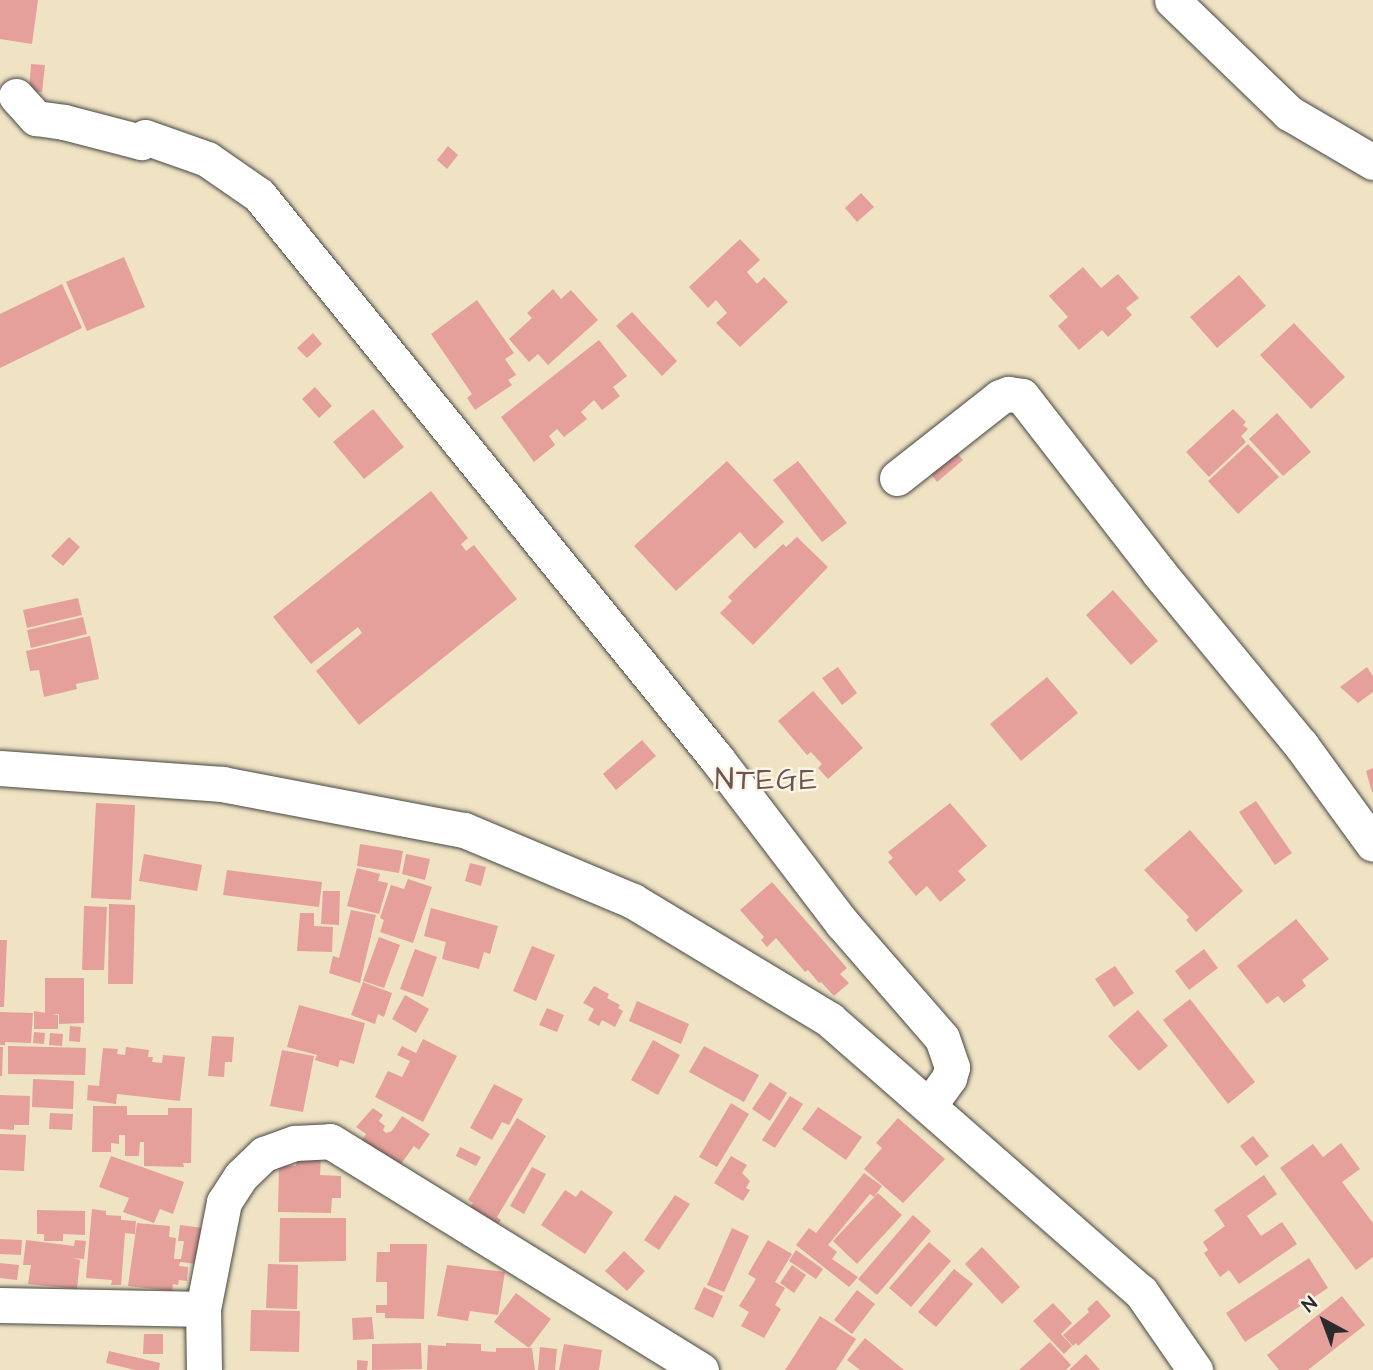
<!DOCTYPE html>
<html>
<head>
<meta charset="utf-8">
<style>
  body { margin:0 }
  #map { position:relative; width:1373px; height:1370px; overflow:hidden; background:#efe3c4; font-family:"Architects Daughter",sans-serif }
  div>[style] { position:absolute }
  .building>* { inset:0; background:#e5a09c }
  .roads { filter:drop-shadow(0 0 2px #484742) drop-shadow(0 0 2px #484742) }
  .street>* { height:35px; margin:-17.5px; padding:0 17.5px; transform-origin:17.5px; border-radius:17.5px; background:#fff }
  span { translate:-50% -50%; white-space:nowrap; text-align:center; line-height:1.15; -webkit-text-stroke:5px #fcf5e5; paint-order:stroke }
  .quarter-label { font-size:30px; color:#6c5453; letter-spacing:2px }
  .north { position:absolute; left:1289px; top:1286px; width:70px; height:70px; -webkit-text-stroke:5px #fcf5e5; paint-order:stroke; rotate:319deg; font-size:19px; font-weight:700; line-height:28px; text-align:center; color:#2b2b2b }
  .north::after { content:''; display:block; margin:auto; width:24px; height:32px; background:#2b2b2b; clip-path:polygon(50% 0,100% 100%,50% 72%,0 100%) }
</style>
</head>
<body>
<div id="map">
  <div class="building">
    <div style="clip-path:polygon(0 0,38px 0,32px 44px,0 39px)"></div>
    <div style="clip-path:polygon(31px 64px,45px 65px,42px 92px,29px 91px)"></div>
    <div style="clip-path:polygon(448px 146px,458px 155px,447px 169px,437px 160px)"></div>
    <div style="clip-path:polygon(861px 193px,874px 207px,857px 222px,845px 208px)"></div>
    <div style="clip-path:polygon(740px 239px,760px 260px,747px 272px,757px 284px,764px 277px,788px 302px,740px 347px,716px 323px,727px 313px,716px 300px,708px 308px,689px 287px)"></div>
    <div style="clip-path:polygon(124px 257px,145px 307px,87px 331px,66px 282px)"></div>
    <div style="clip-path:polygon(1083px 267px,1101px 288px,1118px 274px,1139px 298px,1126px 308px,1132px 315px,1108px 337px,1102px 330px,1079px 350px,1058px 326px,1068px 317px,1049px 296px)"></div>
    <div style="clip-path:polygon(1239px 275px,1266px 306px,1217px 348px,1190px 317px)"></div>
    <div style="clip-path:polygon(62px 284px,82px 328px,0 368px,0 314px)"></div>
    <div style="clip-path:polygon(553px 289px,561px 299px,571px 290px,598px 320px,548px 365px,538px 354px,529px 362px,509px 339px,532px 318px,527px 313px)"></div>
    <div style="clip-path:polygon(477px 300px,514px 353px,505px 359px,516px 375px,508px 380px,512px 385px,475px 410px,467px 398px,472px 394px,431px 334px)"></div>
    <div style="clip-path:polygon(632px 312px,677px 361px,662px 376px,616px 326px)"></div>
    <div style="clip-path:polygon(1294px 323px,1345px 377px,1311px 409px,1260px 355px)"></div>
    <div style="clip-path:polygon(313px 333px,322px 344px,307px 358px,297px 348px)"></div>
    <div style="clip-path:polygon(599px 340px,627px 376px,613px 387px,620px 396px,602px 410px,594px 400px,581px 412px,587px 419px,564px 437px,557px 429px,549px 436px,555px 445px,534px 462px,501px 417px)"></div>
    <div style="clip-path:polygon(315px 387px,332px 406px,319px 418px,302px 399px)"></div>
    <div style="clip-path:polygon(373px 409px,404px 447px,364px 479px,333px 442px)"></div>
    <div style="clip-path:polygon(1233px 409px,1246px 422px,1243px 425px,1248px 429px,1241px 436px,1246px 442px,1209px 477px,1186px 452px)"></div>
    <div style="clip-path:polygon(1277px 413px,1311px 452px,1283px 476px,1249px 439px)"></div>
    <div style="clip-path:polygon(948px 443px,963px 460px,937px 482px,923px 464px)"></div>
    <div style="clip-path:polygon(1248px 444px,1279px 477px,1238px 514px,1208px 481px)"></div>
    <div style="clip-path:polygon(727px 461px,784px 522px,755px 549px,740px 532px,676px 591px,634px 546px)"></div>
    <div style="clip-path:polygon(798px 461px,847px 523px,822px 542px,773px 480px)"></div>
    <div style="clip-path:polygon(431px 491px,468px 538px,461px 544px,466px 551px,474px 545px,517px 599px,359px 725px,316px 671px,362px 633px,358px 627px,311px 664px,273px 617px)"></div>
    <div style="clip-path:polygon(69px 537px,80px 547px,63px 566px,51px 556px)"></div>
    <div style="clip-path:polygon(797px 537px,828px 567px,753px 645px,720px 613px,732px 601px,728px 597px,748px 577px,783px 544px,786px 547px)"></div>
    <div style="clip-path:polygon(1113px 590px,1158px 641px,1131px 665px,1086px 615px)"></div>
    <div style="clip-path:polygon(78px 598px,82px 615px,27px 628px,23px 610px)"></div>
    <div style="clip-path:polygon(83px 617px,87px 634px,31px 648px,27px 630px)"></div>
    <div style="clip-path:polygon(90px 636px,99px 679px,76px 684px,77px 689px,44px 697px,39px 670px,30px 671px,26px 651px)"></div>
    <div style="clip-path:polygon(838px 667px,857px 693px,842px 705px,822px 678px)"></div>
    <div style="clip-path:polygon(1367px 667px,1373px 676px,1373px 692px,1358px 703px,1340px 687px)"></div>
    <div style="clip-path:polygon(1047px 677px,1078px 713px,1021px 761px,990px 724px)"></div>
    <div style="clip-path:polygon(813px 691px,863px 748px,828px 779px,818px 768px,822px 764px,811px 752px,807px 755px,778px 721px)"></div>
    <div style="clip-path:polygon(642px 740px,656px 756px,616px 790px,603px 774px)"></div>
    <div style="clip-path:polygon(1373px 768px,1373px 792px,1372px 792px,1366px 771px)"></div>
    <div style="clip-path:polygon(1256px 801px,1292px 853px,1275px 865px,1239px 812px)"></div>
    <div style="clip-path:polygon(96px 803px,135px 805px,131px 900px,91px 898px)"></div>
    <div style="clip-path:polygon(950px 803px,987px 846px,958px 871px,966px 880px,940px 902px,927px 886px,916px 896px,888px 862px,893px 858px,888px 852px)"></div>
    <div style="clip-path:polygon(1190px 830px,1243px 891px,1196px 932px,1186px 920px,1189px 917px,1144px 870px)"></div>
    <div style="clip-path:polygon(360px 844px,403px 851px,399px 873px,357px 866px)"></div>
    <div style="clip-path:polygon(144px 854px,202px 865px,197px 891px,139px 881px)"></div>
    <div style="clip-path:polygon(406px 854px,430px 859px,425px 880px,402px 874px)"></div>
    <div style="clip-path:polygon(470px 863px,486px 867px,481px 886px,465px 881px)"></div>
    <div style="clip-path:polygon(357px 868px,380px 874px,378px 881px,388px 883px,379px 914px,347px 906px)"></div>
    <div style="clip-path:polygon(227px 870px,322px 882px,319px 907px,223px 895px)"></div>
    <div style="clip-path:polygon(408px 879px,432px 887px,413px 943px,380px 932px,384px 920px,380px 918px,391px 885px,404px 889px)"></div>
    <div style="clip-path:polygon(772px 882px,847px 968px,840px 974px,849px 983px,834px 996px,821px 982px,819px 983px,808px 970px,805px 972px,776px 938px,767px 947px,761px 940px,764px 937px,740px 910px)"></div>
    <div style="clip-path:polygon(323px 891px,340px 891px,339px 925px,321px 924px)"></div>
    <div style="clip-path:polygon(109px 904px,135px 905px,133px 984px,108px 984px)"></div>
    <div style="clip-path:polygon(84px 906px,107px 907px,104px 970px,82px 970px)"></div>
    <div style="clip-path:polygon(431px 908px,498px 926px,490px 954px,484px 952px,479px 969px,442px 959px,446px 942px,424px 936px)"></div>
    <div style="clip-path:polygon(351px 910px,376px 915px,360px 983px,329px 973px,333px 956px,339px 958px)"></div>
    <div style="clip-path:polygon(300px 913px,314px 913px,314px 926px,333px 927px,332px 952px,297px 951px)"></div>
    <div style="clip-path:polygon(1296px 919px,1329px 959px,1302px 980px,1306px 986px,1284px 1003px,1278px 996px,1267px 1004px,1237px 966px)"></div>
    <div style="clip-path:polygon(379px 937px,400px 945px,384px 988px,363px 981px)"></div>
    <div style="clip-path:polygon(0 940px,7px 940px,4px 1007px,0 1007px)"></div>
    <div style="clip-path:polygon(532px 946px,555px 955px,536px 1001px,513px 991px)"></div>
    <div style="clip-path:polygon(415px 949px,437px 957px,423px 997px,400px 989px)"></div>
    <div style="clip-path:polygon(1204px 949px,1218px 968px,1189px 990px,1175px 971px)"></div>
    <div style="clip-path:polygon(1115px 966px,1134px 993px,1114px 1007px,1095px 979px)"></div>
    <div style="clip-path:polygon(45px 978px,84px 978px,84px 1023px,59px 1024px,59px 1014px,45px 1014px)"></div>
    <div style="clip-path:polygon(363px 982px,392px 993px,384px 1017px,378px 1014px,375px 1024px,351px 1015px)"></div>
    <div style="clip-path:polygon(594px 986px,609px 994px,607px 998px,620px 1005px,618px 1008px,623px 1011px,615px 1027px,602px 1020px,599px 1026px,588px 1020px,594px 1009px,583px 1003px)"></div>
    <div style="clip-path:polygon(405px 995px,429px 1009px,416px 1033px,392px 1019px)"></div>
    <div style="clip-path:polygon(1190px 999px,1255px 1082px,1228px 1104px,1163px 1020px)"></div>
    <div style="clip-path:polygon(637px 1001px,689px 1024px,681px 1044px,629px 1021px)"></div>
    <div style="clip-path:polygon(299px 1005px,365px 1023px,354px 1064px,340px 1060px,338px 1067px,315px 1060px,317px 1055px,287px 1047px)"></div>
    <div style="clip-path:polygon(547px 1008px,564px 1015px,557px 1032px,539px 1025px)"></div>
    <div style="clip-path:polygon(1138px 1010px,1168px 1046px,1139px 1071px,1108px 1036px)"></div>
    <div style="clip-path:polygon(34px 1011px,58px 1015px,58px 1029px,34px 1029px)"></div>
    <div style="clip-path:polygon(0 1012px,33px 1013px,31px 1043px,5px 1042px,5px 1045px,0 1045px)"></div>
    <div style="clip-path:polygon(70px 1026px,81px 1027px,80px 1042px,69px 1041px)"></div>
    <div style="clip-path:polygon(34px 1032px,45px 1033px,44px 1044px,33px 1043px)"></div>
    <div style="clip-path:polygon(50px 1033px,63px 1034px,62px 1046px,49px 1045px)"></div>
    <div style="clip-path:polygon(212px 1036px,234px 1037px,232px 1062px,225px 1062px,224px 1077px,208px 1076px)"></div>
    <div style="clip-path:polygon(423px 1039px,457px 1056px,423px 1122px,375px 1097px,388px 1071px,402px 1077px,410px 1061px,397px 1055px,402px 1046px,416px 1053px)"></div>
    <div style="clip-path:polygon(653px 1040px,680px 1055px,658px 1095px,631px 1080px)"></div>
    <div style="clip-path:polygon(8px 1046px,86px 1048px,85px 1075px,8px 1074px)"></div>
    <div style="clip-path:polygon(704px 1046px,759px 1075px,744px 1102px,689px 1072px)"></div>
    <div style="clip-path:polygon(0 1047px,3px 1047px,2px 1076px,0 1076px)"></div>
    <div style="clip-path:polygon(126px 1047px,149px 1050px,148px 1057px,153px 1057px,152px 1062px,162px 1063px,163px 1055px,185px 1057px,180px 1101px,117px 1094px,116px 1104px,87px 1100px,88px 1085px,99px 1086px,103px 1048px,118px 1049px,117px 1054px,125px 1055px)"></div>
    <div style="clip-path:polygon(282px 1050px,314px 1056px,303px 1112px,270px 1106px)"></div>
    <div style="clip-path:polygon(33px 1079px,74px 1081px,73px 1109px,32px 1107px)"></div>
    <div style="clip-path:polygon(770px 1082px,787px 1093px,770px 1121px,752px 1109px)"></div>
    <div style="clip-path:polygon(494px 1084px,523px 1099px,509px 1125px,502px 1122px,492px 1140px,470px 1128px)"></div>
    <div style="clip-path:polygon(0 1095px,30px 1096px,29px 1125px,14px 1125px,14px 1130px,0 1129px)"></div>
    <div style="clip-path:polygon(790px 1096px,803px 1104px,775px 1148px,762px 1140px)"></div>
    <div style="clip-path:polygon(731px 1103px,749px 1114px,717px 1167px,699px 1157px)"></div>
    <div style="clip-path:polygon(93px 1106px,127px 1106px,127px 1115px,168px 1115px,168px 1108px,192px 1108px,191px 1163px,183px 1163px,184px 1167px,144px 1166px,144px 1142px,140px 1142px,139px 1156px,125px 1156px,125px 1135px,119px 1135px,119px 1144px,111px 1143px,111px 1152px,92px 1152px)"></div>
    <div style="clip-path:polygon(818px 1107px,862px 1137px,846px 1160px,802px 1129px)"></div>
    <div style="clip-path:polygon(373px 1108px,383px 1115px,379px 1121px,385px 1126px,383px 1130px,386px 1133px,392px 1131px,402px 1116px,430px 1134px,419px 1150px,414px 1146px,395px 1172px,358px 1146px,366px 1134px,356px 1127px)"></div>
    <div style="clip-path:polygon(50px 1113px,73px 1114px,72px 1130px,49px 1129px)"></div>
    <div style="clip-path:polygon(517px 1118px,546px 1136px,497px 1217px,501px 1220px,495px 1229px,467px 1212px,473px 1203px,468px 1200px)"></div>
    <div style="clip-path:polygon(898px 1118px,945px 1159px,903px 1203px,864px 1169px,882px 1148px,876px 1143px)"></div>
    <div style="clip-path:polygon(0 1134px,26px 1135px,24px 1171px,0 1170px)"></div>
    <div style="clip-path:polygon(1253px 1136px,1269px 1156px,1256px 1166px,1240px 1146px)"></div>
    <div style="clip-path:polygon(1341px 1143px,1360px 1169px,1342px 1182px,1373px 1223px,1373px 1257px,1356px 1270px,1280px 1168px,1313px 1144px,1323px 1157px)"></div>
    <div style="clip-path:polygon(460px 1147px,481px 1157px,476px 1166px,456px 1156px)"></div>
    <div style="clip-path:polygon(111px 1156px,184px 1182px,173px 1214px,160px 1209px,154px 1223px,123px 1212px,129px 1198px,99px 1187px)"></div>
    <div style="clip-path:polygon(731px 1156px,747px 1165px,742px 1173px,750px 1181px,746px 1188px,750px 1190px,743px 1201px,714px 1183px)"></div>
    <div style="clip-path:polygon(297px 1158px,321px 1158px,320px 1175px,341px 1176px,341px 1198px,332px 1198px,331px 1213px,278px 1212px,279px 1165px,296px 1166px)"></div>
    <div style="clip-path:polygon(532px 1167px,546px 1174px,524px 1214px,510px 1206px)"></div>
    <div style="clip-path:polygon(864px 1173px,882px 1186px,874px 1197px,870px 1194px,828px 1245px,837px 1252px,832px 1259px,858px 1277px,849px 1287px,796px 1245px,809px 1228px,816px 1233px)"></div>
    <div style="clip-path:polygon(1264px 1175px,1277px 1194px,1247px 1216px,1261px 1236px,1282px 1222px,1297px 1244px,1239px 1284px,1229px 1270px,1220px 1277px,1204px 1253px,1208px 1250px,1203px 1242px,1225px 1226px,1214px 1210px)"></div>
    <div style="clip-path:polygon(565px 1190px,576px 1197px,581px 1190px,613px 1212px,585px 1254px,541px 1225px)"></div>
    <div style="clip-path:polygon(878px 1193px,902px 1215px,857px 1264px,833px 1241px)"></div>
    <div style="clip-path:polygon(675px 1195px,690px 1204px,659px 1250px,644px 1240px)"></div>
    <div style="clip-path:polygon(92px 1209px,106px 1211px,106px 1215px,121px 1216px,121px 1220px,136px 1221px,135px 1234px,125px 1233px,121px 1285px,111px 1285px,112px 1280px,86px 1278px)"></div>
    <div style="clip-path:polygon(37px 1210px,85px 1211px,85px 1235px,63px 1234px,63px 1241px,44px 1241px,44px 1234px,37px 1234px)"></div>
    <div style="clip-path:polygon(913px 1215px,931px 1231px,877px 1295px,858px 1279px)"></div>
    <div style="clip-path:polygon(280px 1218px,346px 1218px,346px 1261px,279px 1262px)"></div>
    <div style="clip-path:polygon(137px 1223px,170px 1226px,169px 1237px,176px 1238px,174px 1259px,181px 1259px,184px 1241px,178px 1241px,180px 1225px,203px 1228px,198px 1264px,180px 1262px,179px 1266px,188px 1267px,187px 1281px,179px 1280px,178px 1285px,173px 1284px,172px 1291px,128px 1286px)"></div>
    <div style="clip-path:polygon(732px 1228px,749px 1236px,724px 1292px,707px 1285px)"></div>
    <div style="clip-path:polygon(0 1239px,22px 1240px,21px 1255px,0 1254px)"></div>
    <div style="clip-path:polygon(26px 1240px,74px 1246px,75px 1240px,86px 1241px,84px 1259px,72px 1258px,80px 1260px,77px 1289px,28px 1284px,31px 1265px,23px 1265px)"></div>
    <div style="clip-path:polygon(768px 1240px,792px 1254px,775px 1282px,785px 1288px,775px 1305px,781px 1309px,764px 1338px,741px 1326px,749px 1312px,739px 1306px,756px 1279px,748px 1274px)"></div>
    <div style="clip-path:polygon(929px 1242px,951px 1261px,911px 1307px,889px 1288px)"></div>
    <div style="clip-path:polygon(390px 1244px,427px 1244px,424px 1319px,385px 1318px,385px 1313px,376px 1313px,376px 1305px,387px 1305px,387px 1282px,376px 1282px,377px 1252px,390px 1252px)"></div>
    <div style="clip-path:polygon(982px 1247px,1020px 1287px,1002px 1304px,965px 1264px)"></div>
    <div style="clip-path:polygon(796px 1250px,823px 1269px,816px 1279px,789px 1261px)"></div>
    <div style="clip-path:polygon(624px 1251px,645px 1271px,627px 1291px,605px 1271px)"></div>
    <div style="clip-path:polygon(1309px 1258px,1328px 1288px,1245px 1342px,1226px 1313px)"></div>
    <div style="clip-path:polygon(0 1263px,19px 1265px,17px 1280px,0 1278px)"></div>
    <div style="clip-path:polygon(268px 1264px,298px 1265px,297px 1309px,266px 1308px)"></div>
    <div style="clip-path:polygon(447px 1265px,505px 1272px,498px 1315px,470px 1311px,468px 1321px,437px 1316px)"></div>
    <div style="clip-path:polygon(792px 1265px,806px 1275px,794px 1293px,780px 1283px)"></div>
    <div style="clip-path:polygon(954px 1269px,973px 1284px,936px 1327px,918px 1312px)"></div>
    <div style="clip-path:polygon(704px 1287px,723px 1296px,713px 1318px,694px 1309px)"></div>
    <div style="clip-path:polygon(857px 1290px,875px 1304px,852px 1334px,834px 1320px)"></div>
    <div style="clip-path:polygon(516px 1293px,551px 1319px,529px 1348px,494px 1322px)"></div>
    <div style="clip-path:polygon(1342px 1296px,1365px 1325px,1308px 1370px,1279px 1370px,1267px 1355px)"></div>
    <div style="clip-path:polygon(1097px 1300px,1111px 1316px,1078px 1346px,1076px 1343px,1073px 1346px,1063px 1335px,1089px 1312px,1087px 1309px)"></div>
    <div style="clip-path:polygon(1053px 1303px,1072px 1323px,1061px 1334px,1072px 1346px,1064px 1354px,1033px 1321px)"></div>
    <div style="clip-path:polygon(251px 1310px,300px 1311px,299px 1352px,250px 1351px)"></div>
    <div style="clip-path:polygon(820px 1316px,856px 1339px,836px 1370px,785px 1370px)"></div>
    <div style="clip-path:polygon(372px 1317px,374px 1339px,353px 1340px,352px 1318px)"></div>
    <div style="clip-path:polygon(144px 1334px,163px 1334px,163px 1354px,143px 1354px)"></div>
    <div style="clip-path:polygon(865px 1338px,904px 1370px,860px 1370px,847px 1360px)"></div>
    <div style="clip-path:polygon(1050px 1342px,1071px 1365px,1066px 1370px,1019px 1370px)"></div>
    <div style="clip-path:polygon(421px 1343px,422px 1369px,372px 1370px,372px 1344px)"></div>
    <div style="clip-path:polygon(446px 1343px,481px 1344px,481px 1351px,496px 1352px,496px 1348px,532px 1348px,535px 1370px,427px 1370px,428px 1345px,446px 1346px)"></div>
    <div style="clip-path:polygon(564px 1344px,602px 1350px,599px 1370px,559px 1370px)"></div>
    <div style="clip-path:polygon(540px 1347px,557px 1349px,555px 1370px,538px 1370px)"></div>
    <div style="clip-path:polygon(109px 1351px,160px 1363px,159px 1370px,135px 1370px,106px 1363px)"></div>
    <div style="clip-path:polygon(1086px 1354px,1100px 1370px,1069px 1370px)"></div>
    <div style="clip-path:polygon(357px 1360px,368px 1361px,367px 1370px,357px 1370px)"></div>
  </div>
  <div class="roads">
    <div class="street">
      <div style="left:1172px;top:0;width:163px;rotate:44deg"></div>
      <div style="left:1289px;top:113px;width:97px;rotate:30.3deg"></div>
      <div style="left:16px;top:96px;width:30px;rotate:48deg"></div>
      <div style="left:36px;top:118px;width:28px;rotate:8deg"></div>
      <div style="left:64px;top:122px;width:80px;rotate:14.6deg"></div>
      <div style="left:141px;top:142px;width:6px;rotate:-51deg"></div>
      <div style="left:145px;top:137px;width:66px;rotate:19.5deg"></div>
      <div style="left:207px;top:159px;width:63px;rotate:34.7deg"></div>
      <div style="left:259px;top:195px;width:727px;rotate:50.92deg"></div>
      <div style="left:717px;top:759px;width:206px;rotate:52.7deg"></div>
      <div style="left:842px;top:923px;width:152px;rotate:49deg"></div>
      <div style="left:942px;top:1038px;width:31px;rotate:71deg"></div>
      <div style="left:952px;top:1067px;width:11px;rotate:105deg"></div>
      <div style="left:949px;top:1078px;width:34px;rotate:126deg"></div>
      <div style="left:897px;top:478px;width:131px;rotate:-38.2deg"></div>
      <div style="left:1000px;top:397px;width:9px;rotate:-21deg"></div>
      <div style="left:1008px;top:394px;width:14px;rotate:8deg"></div>
      <div style="left:1022px;top:396px;width:225px;rotate:52.2deg"></div>
      <div style="left:1160px;top:574px;width:222px;rotate:50.5deg"></div>
      <div style="left:1301px;top:745px;width:122px;rotate:54deg"></div>
      <div style="left:0;top:768px;width:223px;rotate:4.1deg"></div>
      <div style="left:222px;top:784px;width:246px;rotate:10.8deg"></div>
      <div style="left:464px;top:830px;width:183px;rotate:22.8deg"></div>
      <div style="left:633px;top:901px;width:230px;rotate:31.1deg"></div>
      <div style="left:830px;top:1020px;width:413px;rotate:41.2deg"></div>
      <div style="left:1141px;top:1292px;width:95px;rotate:55.3deg"></div>
      <div style="left:0;top:1305px;width:203px;rotate:1.1deg"></div>
      <div style="left:204px;top:1370px;width:61px;rotate:-90.9deg"></div>
      <div style="left:203px;top:1309px;width:109px;rotate:-78.9deg"></div>
      <div style="left:224px;top:1202px;width:31px;rotate:-57deg"></div>
      <div style="left:241px;top:1176px;width:32px;rotate:-44deg"></div>
      <div style="left:264px;top:1154px;width:33px;rotate:-20deg"></div>
      <div style="left:295px;top:1143px;width:35px;rotate:-3deg"></div>
      <div style="left:330px;top:1141px;width:436px;rotate:31.7deg"></div>
    </div>
  </div>
  <div class="quarter-label">
    <span style="left:767px;top:780px">NTEGE</span>
  </div>
  <div class="north">N</div>
</div>
</body>
</html>
